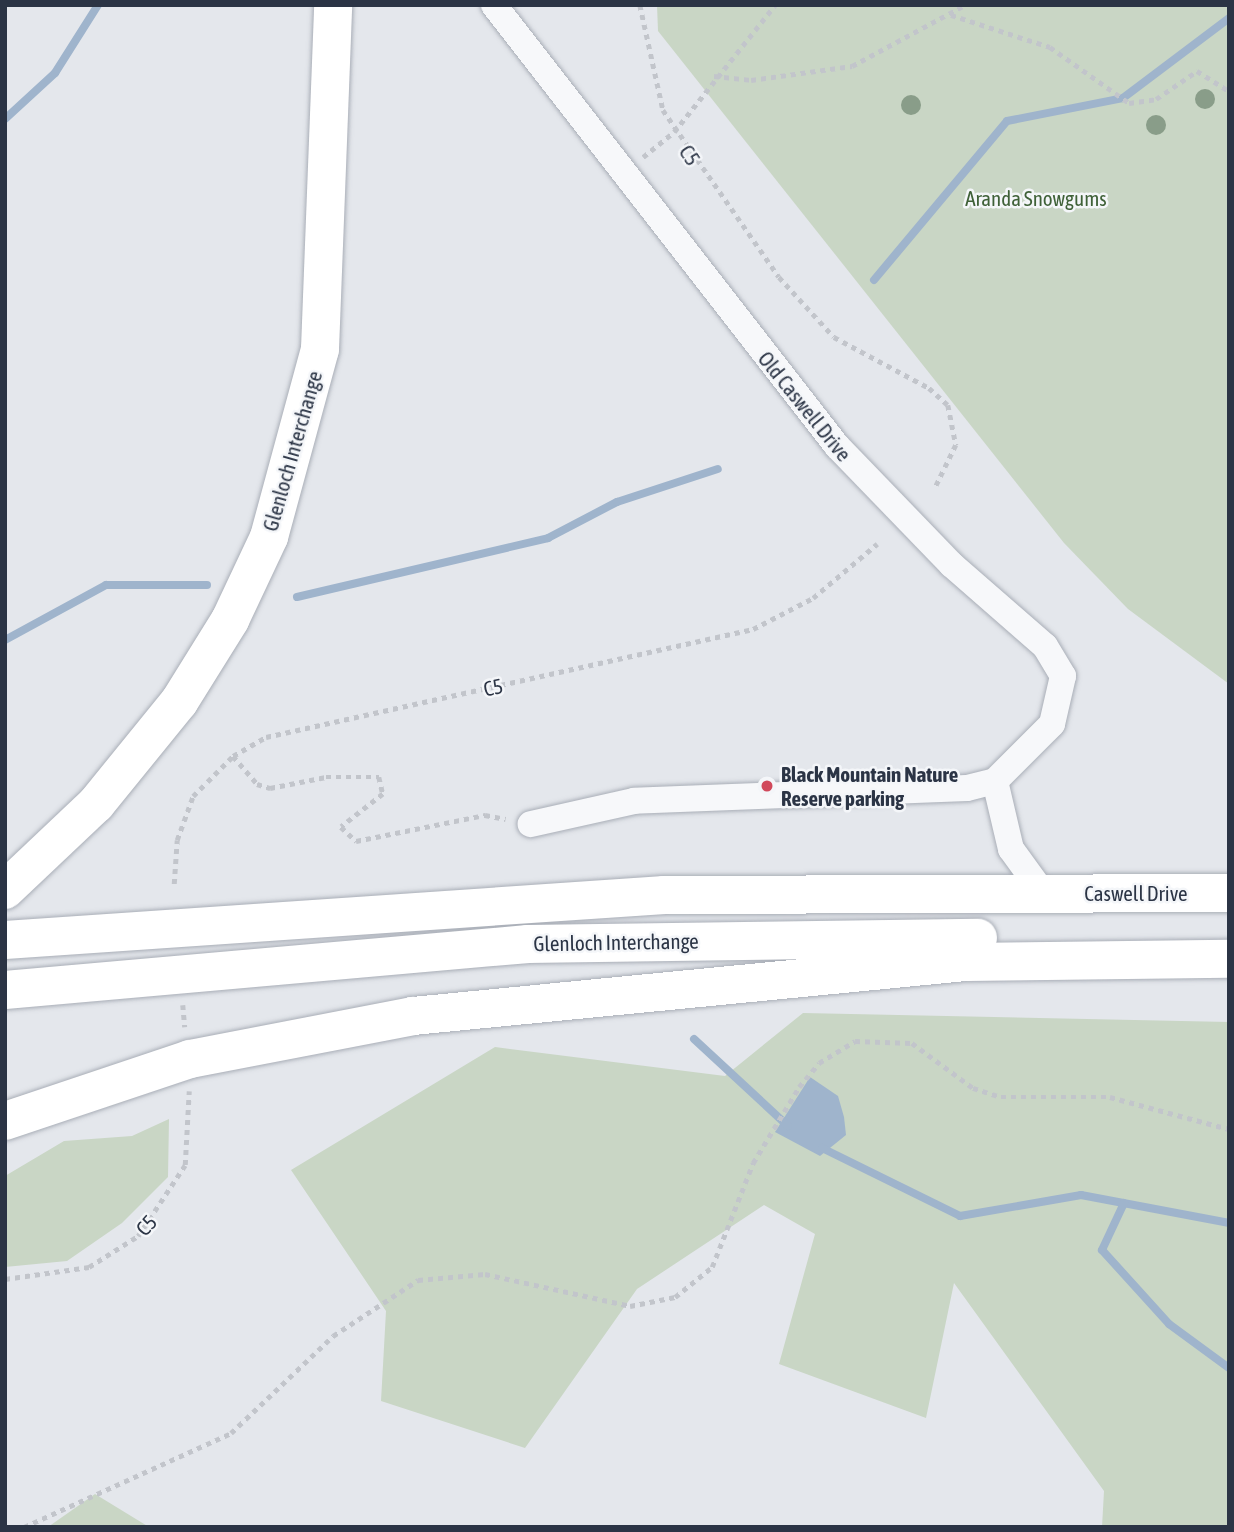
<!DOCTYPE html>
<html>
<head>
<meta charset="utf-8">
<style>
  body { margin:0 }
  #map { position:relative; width:1234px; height:1532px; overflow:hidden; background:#e4e7ec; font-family:"Asap Condensed",sans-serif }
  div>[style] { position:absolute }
  .green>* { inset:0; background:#c9d6c5 }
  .water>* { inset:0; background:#9fb4cc }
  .stream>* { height:8px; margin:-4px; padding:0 4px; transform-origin:4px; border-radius:4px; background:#9fb4cc }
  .path>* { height:4.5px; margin-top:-2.25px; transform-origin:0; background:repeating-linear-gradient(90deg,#c2c5cb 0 5px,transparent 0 10px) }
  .roads { filter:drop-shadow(0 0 2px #a9aeb7) drop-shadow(0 0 2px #a9aeb7) }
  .minor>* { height:26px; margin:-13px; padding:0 13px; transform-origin:13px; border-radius:13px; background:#f7f8fa }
  .highway>* { height:38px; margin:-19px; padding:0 19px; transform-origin:19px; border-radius:19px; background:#fff }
  .trees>* { width:20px; height:20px; margin:-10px; border-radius:50%; background:#899d89 }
  .dots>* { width:19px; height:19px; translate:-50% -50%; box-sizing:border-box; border:4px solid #f4f6f9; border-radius:50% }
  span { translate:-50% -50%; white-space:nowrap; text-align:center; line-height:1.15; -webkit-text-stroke:5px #f4f6f9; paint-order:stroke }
  .street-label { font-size:21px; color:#2b3445 }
  .park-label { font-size:21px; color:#3f6138 }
  .poi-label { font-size:21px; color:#2b3445; font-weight:700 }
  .left { translate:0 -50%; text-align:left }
  .frame { position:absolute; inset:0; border:7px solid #2b3445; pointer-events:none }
</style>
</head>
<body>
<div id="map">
  <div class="green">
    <div style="clip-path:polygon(657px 5px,1229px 5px,1229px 684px,1128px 609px,1064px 543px,658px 31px)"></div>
    <div style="clip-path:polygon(803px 1013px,1229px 1022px,1229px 1527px,1102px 1527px,1104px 1491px,954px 1283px,926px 1418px,779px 1364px,815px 1234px,764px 1205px,637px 1289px,525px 1448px,381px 1401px,386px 1311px,291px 1170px,495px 1047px,725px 1076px)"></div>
    <div style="clip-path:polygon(169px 1119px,168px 1177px,122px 1223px,67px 1261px,5px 1267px,5px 1176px,64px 1141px,132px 1136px)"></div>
    <div style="clip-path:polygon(95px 1494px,149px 1527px,48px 1527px)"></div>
  </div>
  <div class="water">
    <div style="clip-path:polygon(810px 1077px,838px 1096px,844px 1117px,846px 1135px,820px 1156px,775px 1132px)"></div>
  </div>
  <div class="stream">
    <div style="left:5px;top:119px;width:68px;rotate:-42.6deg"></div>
    <div style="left:55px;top:73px;width:80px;rotate:-57.7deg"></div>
    <div style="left:874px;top:280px;width:207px;rotate:-50.1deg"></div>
    <div style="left:1007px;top:121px;width:118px;rotate:-11.2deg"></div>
    <div style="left:1123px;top:98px;width:133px;rotate:-37deg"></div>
    <div style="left:297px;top:597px;width:258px;rotate:-13.2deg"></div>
    <div style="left:548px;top:538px;width:78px;rotate:-27.6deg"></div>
    <div style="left:617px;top:502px;width:106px;rotate:-18.1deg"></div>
    <div style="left:5px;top:640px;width:115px;rotate:-28.6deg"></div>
    <div style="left:106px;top:585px;width:101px"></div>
    <div style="left:694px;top:1039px;width:128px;rotate:42.8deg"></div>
    <div style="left:822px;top:1148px;width:154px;rotate:26.2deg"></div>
    <div style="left:960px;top:1216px;width:123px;rotate:-9.8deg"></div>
    <div style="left:1081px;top:1195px;width:151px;rotate:10.7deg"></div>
    <div style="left:1124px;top:1203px;width:52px;rotate:115.1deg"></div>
    <div style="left:1102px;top:1250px;width:100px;rotate:47.8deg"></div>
    <div style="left:1169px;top:1324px;width:74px;rotate:36.3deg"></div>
  </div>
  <div class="path">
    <div style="left:640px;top:5px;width:107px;rotate:77.6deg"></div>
    <div style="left:663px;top:110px;width:203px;rotate:55.2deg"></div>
    <div style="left:779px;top:277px;width:81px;rotate:47.5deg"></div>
    <div style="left:834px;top:337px;width:108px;rotate:28.2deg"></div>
    <div style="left:929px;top:388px;width:25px;rotate:42deg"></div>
    <div style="left:948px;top:405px;width:41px;rotate:78.7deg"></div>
    <div style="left:956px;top:445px;width:46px;rotate:116deg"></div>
    <div style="left:951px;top:15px;width:104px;rotate:17.9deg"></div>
    <div style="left:1050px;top:47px;width:97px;rotate:35.3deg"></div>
    <div style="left:1129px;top:103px;width:27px;rotate:-8deg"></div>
    <div style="left:1156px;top:99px;width:50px;rotate:-34.3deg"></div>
    <div style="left:1197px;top:71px;width:38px;rotate:32deg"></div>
    <div style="left:714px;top:76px;width:37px;rotate:6deg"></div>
    <div style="left:751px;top:80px;width:102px;rotate:-7.9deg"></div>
    <div style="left:852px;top:66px;width:128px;rotate:-28.4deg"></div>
    <div style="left:643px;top:157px;width:40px;rotate:-39deg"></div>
    <div style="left:674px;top:132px;width:162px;rotate:-51.5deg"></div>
    <div style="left:233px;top:756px;width:37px;rotate:49deg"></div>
    <div style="left:257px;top:784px;width:14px;rotate:17deg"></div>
    <div style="left:270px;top:788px;width:57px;rotate:-11.1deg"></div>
    <div style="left:326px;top:777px;width:53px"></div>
    <div style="left:379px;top:777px;width:17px;rotate:77deg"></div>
    <div style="left:383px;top:794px;width:53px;rotate:141.8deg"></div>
    <div style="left:341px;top:827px;width:21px;rotate:43deg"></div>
    <div style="left:356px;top:841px;width:132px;rotate:-11.4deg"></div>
    <div style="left:485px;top:815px;width:21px;rotate:11deg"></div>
    <div style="left:174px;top:884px;width:44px;rotate:-86.1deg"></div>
    <div style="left:177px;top:840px;width:47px;rotate:-70deg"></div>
    <div style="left:193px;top:796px;width:57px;rotate:-45deg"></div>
    <div style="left:233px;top:756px;width:38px;rotate:-30deg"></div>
    <div style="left:266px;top:737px;width:499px;rotate:-12.5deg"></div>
    <div style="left:753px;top:629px;width:68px;rotate:-27.3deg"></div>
    <div style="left:813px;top:598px;width:84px;rotate:-40.2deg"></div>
    <div style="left:183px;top:1005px;width:22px;rotate:85deg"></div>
    <div style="left:5px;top:1279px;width:85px;rotate:-8.1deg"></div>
    <div style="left:89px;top:1267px;width:58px;rotate:-32.3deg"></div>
    <div style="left:138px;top:1236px;width:85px;rotate:-56.5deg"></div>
    <div style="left:185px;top:1165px;width:74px;rotate:-86.9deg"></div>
    <div style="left:24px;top:1527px;width:227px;rotate:-24.4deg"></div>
    <div style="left:231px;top:1433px;width:141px;rotate:-43.6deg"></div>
    <div style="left:333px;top:1336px;width:102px;rotate:-33.4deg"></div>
    <div style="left:418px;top:1280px;width:67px;rotate:-5.1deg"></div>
    <div style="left:485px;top:1274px;width:148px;rotate:12.4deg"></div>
    <div style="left:630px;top:1306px;width:46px;rotate:-11.3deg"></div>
    <div style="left:675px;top:1297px;width:48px;rotate:-39deg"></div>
    <div style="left:712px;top:1267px;width:112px;rotate:-68.5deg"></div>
    <div style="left:753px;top:1163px;width:89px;rotate:-58.8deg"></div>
    <div style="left:799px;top:1087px;width:31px;rotate:-50deg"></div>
    <div style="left:819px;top:1063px;width:42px;rotate:-31.4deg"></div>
    <div style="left:855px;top:1041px;width:57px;rotate:2deg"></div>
    <div style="left:912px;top:1043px;width:76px;rotate:36.4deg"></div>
    <div style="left:973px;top:1088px;width:29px;rotate:18deg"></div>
    <div style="left:1001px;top:1097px;width:109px"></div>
    <div style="left:1110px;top:1097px;width:123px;rotate:15.1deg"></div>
  </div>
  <div class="roads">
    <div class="minor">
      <div style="left:494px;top:5px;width:559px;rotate:52.13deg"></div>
      <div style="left:837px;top:446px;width:165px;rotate:46deg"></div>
      <div style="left:952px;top:565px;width:123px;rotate:41.1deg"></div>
      <div style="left:1045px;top:646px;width:35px;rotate:59deg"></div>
      <div style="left:1063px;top:676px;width:49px;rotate:102.9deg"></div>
      <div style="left:1052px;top:724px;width:81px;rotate:135deg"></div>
      <div style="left:995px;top:781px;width:29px;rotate:166deg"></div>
      <div style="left:967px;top:788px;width:333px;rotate:177.8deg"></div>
      <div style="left:634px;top:801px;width:106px;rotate:167.4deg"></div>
      <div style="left:995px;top:781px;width:70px;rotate:76.8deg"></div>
      <div style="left:1011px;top:849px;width:54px;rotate:54deg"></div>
    </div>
    <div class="highway">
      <div style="left:5px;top:890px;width:125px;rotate:-43.4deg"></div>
      <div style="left:96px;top:804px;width:132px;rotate:-50.9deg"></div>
      <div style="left:179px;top:702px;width:97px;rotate:-58.1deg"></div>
      <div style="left:230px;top:620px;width:92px;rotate:-64.8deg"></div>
      <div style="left:269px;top:537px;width:195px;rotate:-74.8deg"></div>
      <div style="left:320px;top:349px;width:344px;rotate:-87.8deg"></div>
      <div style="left:5px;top:940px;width:661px;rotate:-3.91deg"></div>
      <div style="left:664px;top:895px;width:565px;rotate:-0.2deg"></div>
      <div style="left:5px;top:990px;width:525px;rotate:-5.03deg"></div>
      <div style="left:528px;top:944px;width:450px;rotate:-0.8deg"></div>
      <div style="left:5px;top:1121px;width:195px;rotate:-18.5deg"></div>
      <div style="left:190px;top:1059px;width:227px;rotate:-10.9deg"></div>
      <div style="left:413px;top:1016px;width:556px;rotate:-5.58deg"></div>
      <div style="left:966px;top:962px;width:263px;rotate:-0.7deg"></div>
    </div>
  </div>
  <div class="trees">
    <div style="left:1205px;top:99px"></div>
    <div style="left:911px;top:105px"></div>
    <div style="left:1156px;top:125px"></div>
  </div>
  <div class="dots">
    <div style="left:767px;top:786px;background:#d1495b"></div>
  </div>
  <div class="street-label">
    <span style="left:690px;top:155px;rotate:56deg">C5</span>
    <span style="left:805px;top:406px;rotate:51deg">Old Caswell Drive</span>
    <span style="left:292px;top:451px;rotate:-74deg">Glenloch Interchange</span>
    <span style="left:493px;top:687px;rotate:-12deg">C5</span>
    <span style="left:1136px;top:893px">Caswell Drive</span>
    <span style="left:616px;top:942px;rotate:-1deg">Glenloch Interchange</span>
    <span style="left:146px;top:1225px;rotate:-48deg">C5</span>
  </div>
  <div class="park-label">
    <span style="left:1036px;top:198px">Aranda Snowgums</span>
  </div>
  <div class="poi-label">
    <span class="left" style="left:781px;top:786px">Black Mountain Nature<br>Reserve parking</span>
  </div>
  <div class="frame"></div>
</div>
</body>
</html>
